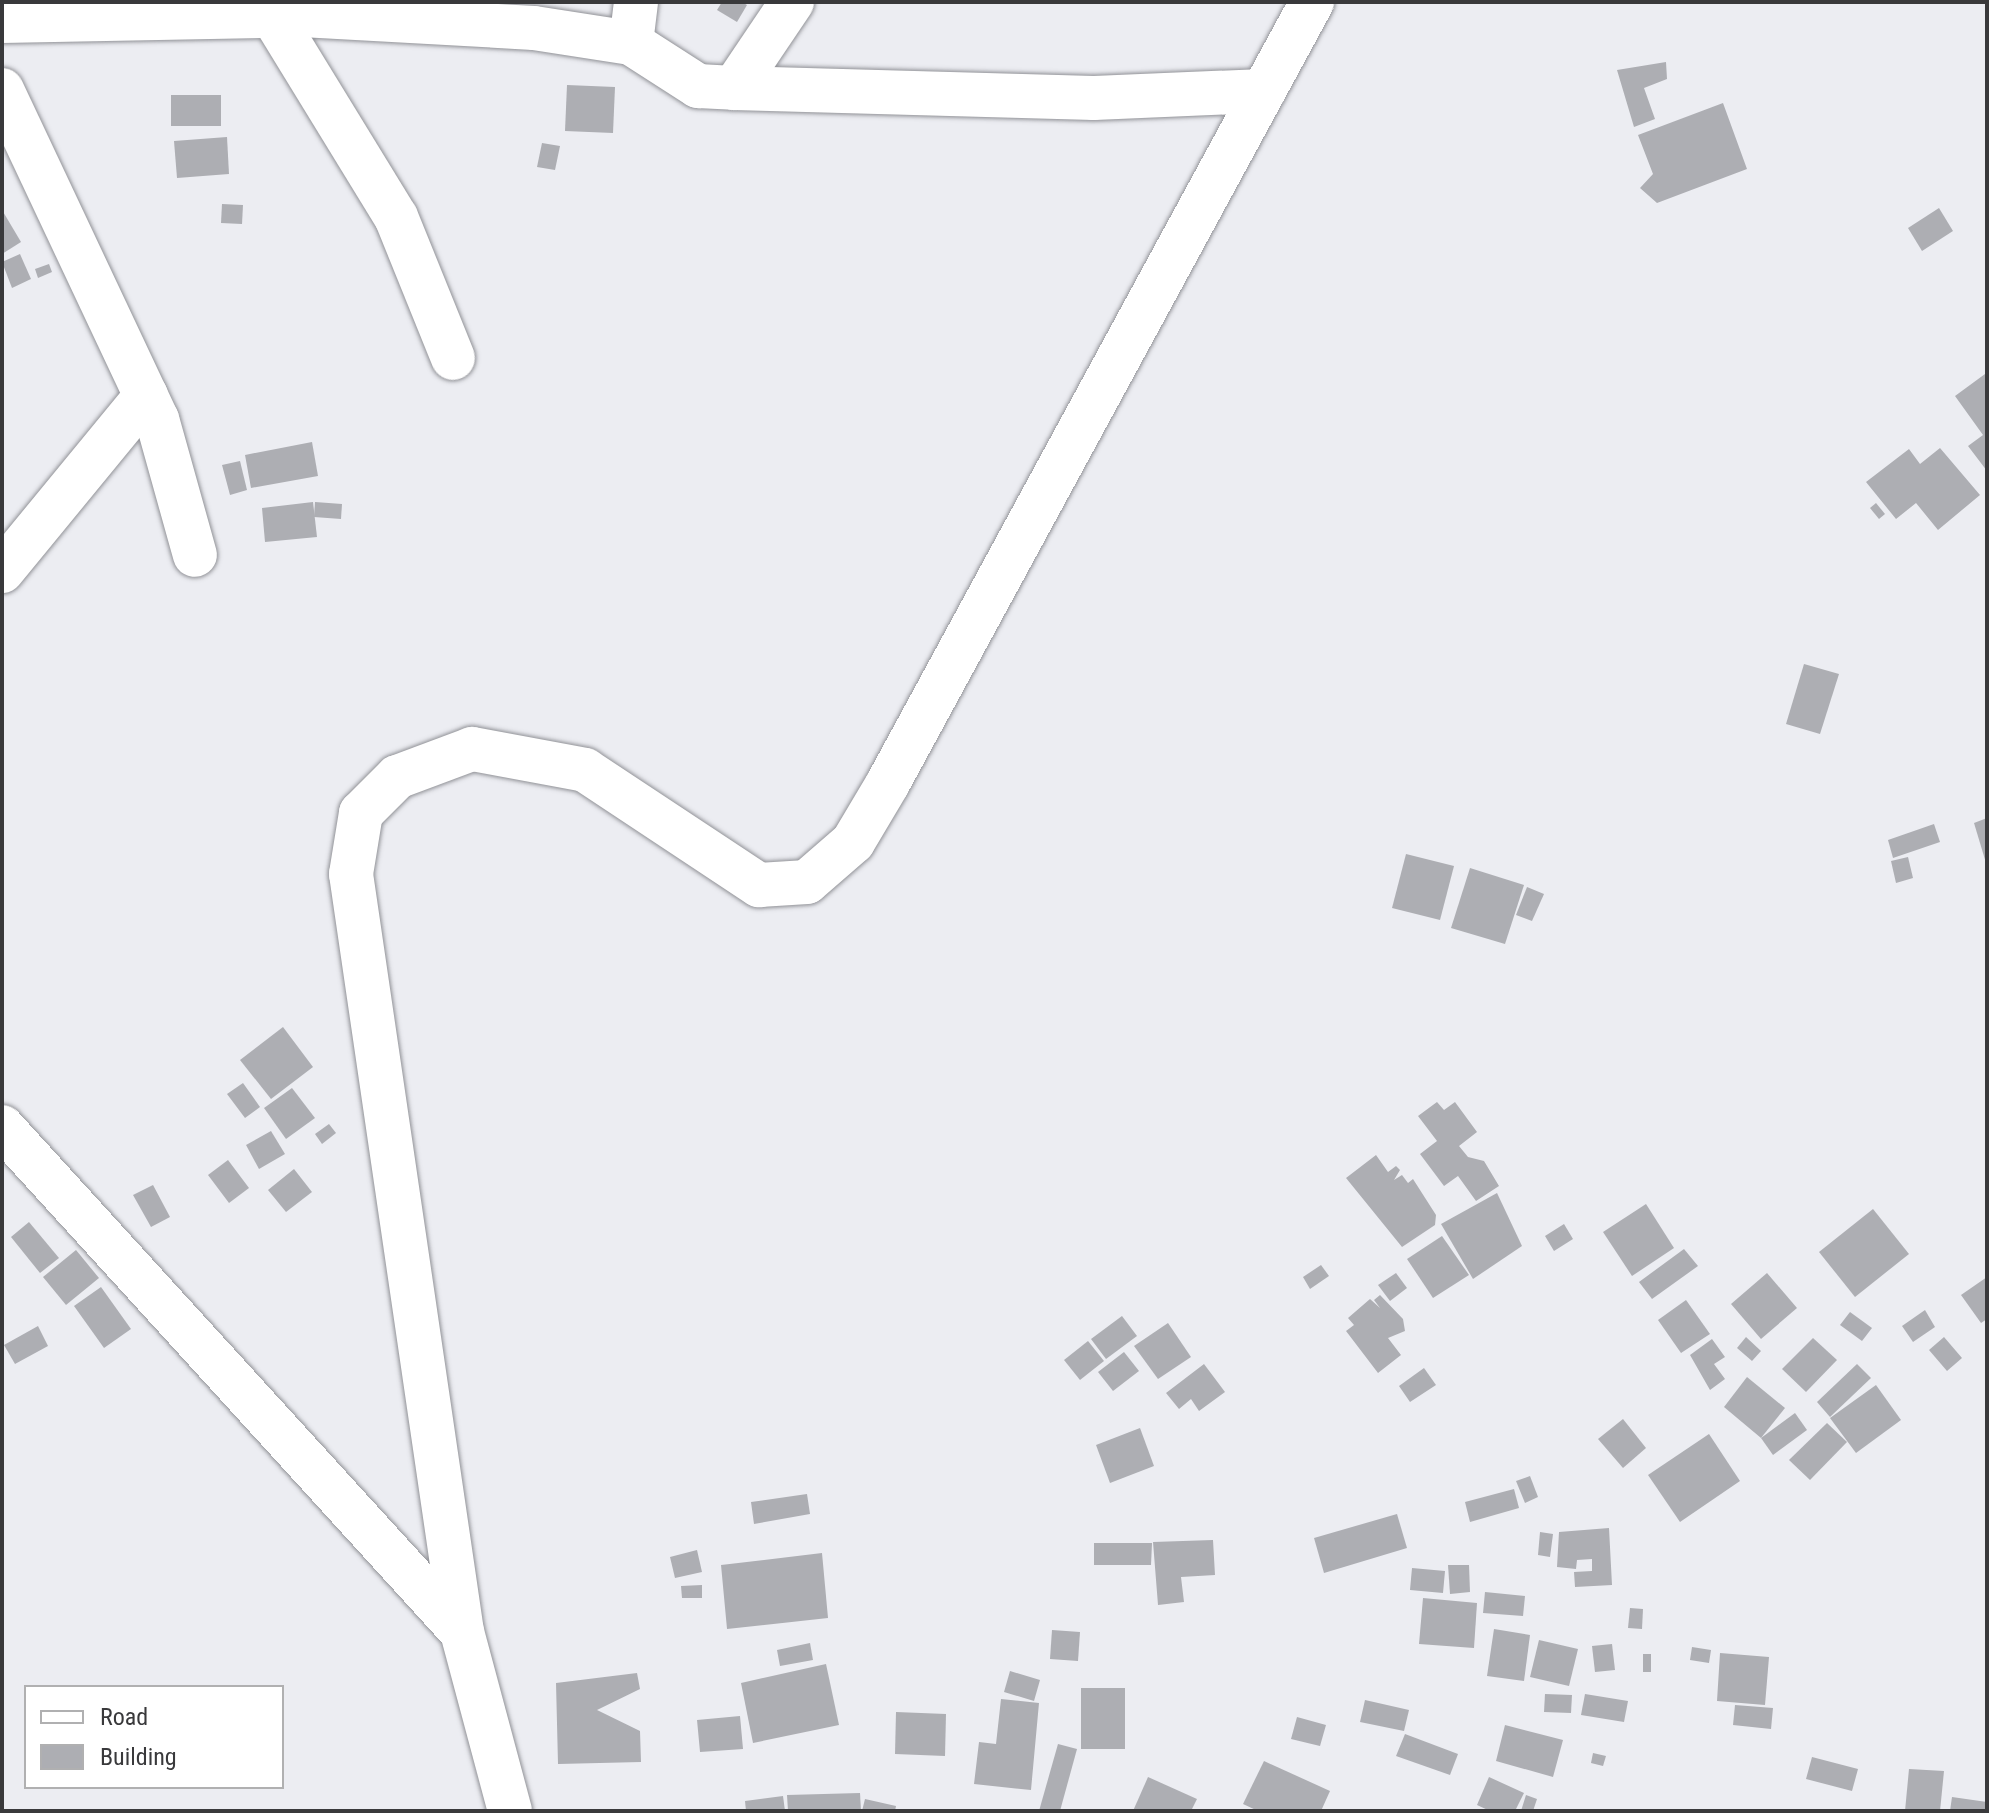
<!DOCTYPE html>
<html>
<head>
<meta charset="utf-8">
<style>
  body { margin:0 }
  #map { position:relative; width:1989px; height:1813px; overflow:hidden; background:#ecedf2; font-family:"Roboto Condensed",sans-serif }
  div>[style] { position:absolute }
  .building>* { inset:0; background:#adaeb3 }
  .roads { filter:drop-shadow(0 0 2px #919297) drop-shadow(0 0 2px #919297) }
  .minor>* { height:44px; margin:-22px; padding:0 22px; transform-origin:22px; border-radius:22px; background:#fff }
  span { translate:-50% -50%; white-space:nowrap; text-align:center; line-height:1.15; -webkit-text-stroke:7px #fff; paint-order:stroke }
  .frame { position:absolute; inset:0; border:4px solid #39393b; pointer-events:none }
  .legend { position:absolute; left:24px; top:1685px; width:260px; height:104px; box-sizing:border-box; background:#fff; border:2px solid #b0b0b1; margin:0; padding:10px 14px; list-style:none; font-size:24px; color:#39393b }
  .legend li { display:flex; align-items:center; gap:16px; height:40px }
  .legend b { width:40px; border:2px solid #b0b0b1 }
</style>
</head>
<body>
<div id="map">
  <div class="building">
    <div style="clip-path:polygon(722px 2px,742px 2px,747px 5px,737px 22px,717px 10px)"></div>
    <div style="clip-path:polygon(1666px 62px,1667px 79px,1644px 88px,1655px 119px,1634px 127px,1617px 70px)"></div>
    <div style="clip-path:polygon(567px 85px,615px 87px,613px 133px,565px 131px)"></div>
    <div style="clip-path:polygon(171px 95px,221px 95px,221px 126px,171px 126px)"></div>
    <div style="clip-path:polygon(1723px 103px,1747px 169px,1657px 203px,1640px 188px,1653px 174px,1638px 135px)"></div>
    <div style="clip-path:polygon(227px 137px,229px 174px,177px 178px,174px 141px)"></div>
    <div style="clip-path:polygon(542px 143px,560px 146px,555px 170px,537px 167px)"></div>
    <div style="clip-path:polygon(222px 204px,243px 205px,242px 224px,221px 223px)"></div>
    <div style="clip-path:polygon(1939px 208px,1953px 231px,1922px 251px,1908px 228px)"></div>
    <div style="clip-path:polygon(2px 210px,21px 242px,2px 254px)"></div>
    <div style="clip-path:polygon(20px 254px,31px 279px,12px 288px,2px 262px)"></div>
    <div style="clip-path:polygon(49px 264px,52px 272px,38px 278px,35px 269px)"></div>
    <div style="clip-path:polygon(1985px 374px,1987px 376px,1987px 471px,1968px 446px,1983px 435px,1955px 396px)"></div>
    <div style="clip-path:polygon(312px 442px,318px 476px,251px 488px,245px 455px)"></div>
    <div style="clip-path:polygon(1940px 448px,1980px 495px,1938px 530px,1916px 503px,1896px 519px,1866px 482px,1909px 449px,1920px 464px)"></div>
    <div style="clip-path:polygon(240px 461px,247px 490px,230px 495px,222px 465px)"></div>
    <div style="clip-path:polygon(313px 502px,317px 537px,265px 542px,262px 508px)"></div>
    <div style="clip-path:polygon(315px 502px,342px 504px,341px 519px,314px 517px)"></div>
    <div style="clip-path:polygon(1876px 503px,1885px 514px,1879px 519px,1870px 508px)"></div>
    <div style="clip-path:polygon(1804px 664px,1839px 674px,1820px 734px,1786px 724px)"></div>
    <div style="clip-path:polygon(1987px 818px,1987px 862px,1986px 863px,1974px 823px)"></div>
    <div style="clip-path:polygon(1934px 824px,1940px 842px,1893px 858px,1888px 840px)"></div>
    <div style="clip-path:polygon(1406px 854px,1454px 866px,1440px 920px,1392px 908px)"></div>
    <div style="clip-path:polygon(1908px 857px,1913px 878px,1896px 883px,1891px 861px)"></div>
    <div style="clip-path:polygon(1470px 868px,1524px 885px,1505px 944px,1451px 928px)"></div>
    <div style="clip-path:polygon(1527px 887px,1544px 894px,1532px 921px,1516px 915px)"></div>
    <div style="clip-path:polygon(283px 1027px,313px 1067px,271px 1099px,240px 1060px)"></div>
    <div style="clip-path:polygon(243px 1083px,260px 1107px,245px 1118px,227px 1094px)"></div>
    <div style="clip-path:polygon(292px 1088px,315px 1118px,286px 1139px,264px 1108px)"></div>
    <div style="clip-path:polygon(1437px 1102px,1444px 1110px,1455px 1102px,1477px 1132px,1459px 1146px,1468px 1157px,1484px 1161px,1499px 1186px,1476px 1201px,1458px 1176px,1444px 1186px,1420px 1154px,1437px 1141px,1418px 1116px)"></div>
    <div style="clip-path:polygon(329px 1124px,336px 1133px,322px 1144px,315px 1134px)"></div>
    <div style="clip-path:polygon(271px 1131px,285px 1154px,259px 1169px,246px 1145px)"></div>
    <div style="clip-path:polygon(1376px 1155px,1388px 1172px,1396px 1166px,1400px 1170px,1394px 1180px,1402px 1175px,1408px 1183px,1413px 1179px,1436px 1215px,1435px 1225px,1402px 1247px,1346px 1178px)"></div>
    <div style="clip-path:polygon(228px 1160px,249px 1188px,229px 1203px,208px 1175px)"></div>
    <div style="clip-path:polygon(294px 1169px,312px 1192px,286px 1212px,268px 1190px)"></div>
    <div style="clip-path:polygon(153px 1185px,170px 1217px,151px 1227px,133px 1195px)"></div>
    <div style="clip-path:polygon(1497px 1193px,1522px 1246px,1473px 1279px,1441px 1224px)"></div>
    <div style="clip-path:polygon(1646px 1204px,1674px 1248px,1632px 1276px,1603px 1232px)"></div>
    <div style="clip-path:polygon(1873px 1209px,1909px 1254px,1855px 1297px,1819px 1252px)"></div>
    <div style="clip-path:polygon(29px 1222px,59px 1258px,40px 1273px,11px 1237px)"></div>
    <div style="clip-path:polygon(1564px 1224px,1573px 1239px,1554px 1251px,1545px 1236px)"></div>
    <div style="clip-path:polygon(1442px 1236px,1469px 1275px,1433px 1298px,1407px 1259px)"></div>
    <div style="clip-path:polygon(1684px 1249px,1698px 1266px,1652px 1299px,1639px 1282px)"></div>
    <div style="clip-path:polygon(76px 1250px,99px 1278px,66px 1305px,43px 1277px)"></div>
    <div style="clip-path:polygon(1321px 1265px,1329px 1276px,1310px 1289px,1303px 1277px)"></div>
    <div style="clip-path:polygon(1396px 1273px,1407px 1288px,1390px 1301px,1378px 1285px)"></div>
    <div style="clip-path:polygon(1767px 1273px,1797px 1308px,1761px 1339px,1731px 1304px)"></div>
    <div style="clip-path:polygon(1987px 1277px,1987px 1319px,1981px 1323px,1961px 1295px)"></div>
    <div style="clip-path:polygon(101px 1287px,131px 1329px,104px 1348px,74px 1306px)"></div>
    <div style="clip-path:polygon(1380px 1295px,1403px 1319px,1405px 1331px,1388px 1338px,1401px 1355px,1378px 1373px,1346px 1331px,1354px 1325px,1348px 1318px,1370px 1299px,1380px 1308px,1374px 1300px)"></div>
    <div style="clip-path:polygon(1686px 1300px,1710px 1334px,1681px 1353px,1658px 1320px)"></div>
    <div style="clip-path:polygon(1925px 1310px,1935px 1327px,1913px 1342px,1902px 1326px)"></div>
    <div style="clip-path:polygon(1850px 1312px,1872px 1328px,1862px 1341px,1840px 1325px)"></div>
    <div style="clip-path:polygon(1122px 1316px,1137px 1336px,1106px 1359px,1091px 1339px)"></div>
    <div style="clip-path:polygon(1168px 1323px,1191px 1357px,1158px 1379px,1134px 1346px)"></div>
    <div style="clip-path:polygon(38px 1326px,48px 1346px,15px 1364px,4px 1345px)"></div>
    <div style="clip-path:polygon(1746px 1337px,1761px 1351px,1752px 1361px,1737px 1348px)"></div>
    <div style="clip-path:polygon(1944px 1337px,1962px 1358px,1947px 1371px,1929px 1350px)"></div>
    <div style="clip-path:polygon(1813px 1338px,1837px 1360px,1806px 1392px,1782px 1369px)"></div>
    <div style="clip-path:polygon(1712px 1339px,1725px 1357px,1714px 1364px,1725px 1379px,1710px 1390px,1690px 1355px)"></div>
    <div style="clip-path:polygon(1088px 1341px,1104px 1361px,1080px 1380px,1064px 1360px)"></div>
    <div style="clip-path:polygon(1124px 1352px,1139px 1371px,1113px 1391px,1098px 1372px)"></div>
    <div style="clip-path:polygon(1204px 1364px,1225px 1392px,1199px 1411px,1191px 1399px,1179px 1409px,1166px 1393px)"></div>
    <div style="clip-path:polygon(1857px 1364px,1871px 1378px,1830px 1417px,1817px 1402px)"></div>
    <div style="clip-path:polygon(1424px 1368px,1436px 1385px,1410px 1402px,1399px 1386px)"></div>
    <div style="clip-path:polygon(1747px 1377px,1785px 1408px,1761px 1438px,1724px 1407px)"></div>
    <div style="clip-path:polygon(1876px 1385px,1901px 1420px,1856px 1453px,1830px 1418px)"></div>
    <div style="clip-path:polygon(1795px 1413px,1807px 1430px,1773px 1455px,1761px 1438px)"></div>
    <div style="clip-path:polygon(1623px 1419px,1646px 1448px,1623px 1468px,1598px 1439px)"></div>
    <div style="clip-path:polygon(1827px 1423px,1847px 1442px,1810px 1480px,1789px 1460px)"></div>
    <div style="clip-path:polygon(1140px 1428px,1154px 1466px,1110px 1483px,1096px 1445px)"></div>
    <div style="clip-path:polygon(1709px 1434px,1740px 1481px,1680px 1522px,1648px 1475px)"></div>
    <div style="clip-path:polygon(1530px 1476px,1538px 1497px,1525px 1503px,1516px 1481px)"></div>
    <div style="clip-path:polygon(1514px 1489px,1519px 1508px,1470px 1522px,1465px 1502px)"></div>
    <div style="clip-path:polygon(807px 1494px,810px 1514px,754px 1524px,751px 1502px)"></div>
    <div style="clip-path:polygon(1397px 1514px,1407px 1548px,1324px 1573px,1314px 1538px)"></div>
    <div style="clip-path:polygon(1609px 1528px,1612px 1585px,1575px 1587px,1574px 1572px,1592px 1571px,1592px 1559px,1577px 1560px,1576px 1569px,1557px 1567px,1559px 1532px)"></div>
    <div style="clip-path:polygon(1540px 1532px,1553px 1534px,1550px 1557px,1538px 1555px)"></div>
    <div style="clip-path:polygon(1213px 1540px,1215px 1575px,1181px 1577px,1184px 1602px,1158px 1605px,1153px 1542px)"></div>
    <div style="clip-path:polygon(1094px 1543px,1152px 1543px,1151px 1565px,1094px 1565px)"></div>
    <div style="clip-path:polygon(697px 1550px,702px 1572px,675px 1578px,670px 1557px)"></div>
    <div style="clip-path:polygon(822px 1553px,828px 1618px,727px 1629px,721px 1565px)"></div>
    <div style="clip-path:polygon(1448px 1565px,1469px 1565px,1470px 1592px,1450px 1594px)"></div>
    <div style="clip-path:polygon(1412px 1568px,1445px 1571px,1443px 1593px,1410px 1590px)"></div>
    <div style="clip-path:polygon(702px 1585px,702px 1598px,682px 1598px,681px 1586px)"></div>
    <div style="clip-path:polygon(1485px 1592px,1525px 1596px,1523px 1616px,1483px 1613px)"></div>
    <div style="clip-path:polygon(1423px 1598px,1477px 1603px,1474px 1648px,1419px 1644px)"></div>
    <div style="clip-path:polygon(1630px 1608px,1643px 1609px,1642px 1629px,1628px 1628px)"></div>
    <div style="clip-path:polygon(1494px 1629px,1530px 1635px,1524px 1681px,1487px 1676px)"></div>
    <div style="clip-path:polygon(1052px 1630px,1080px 1632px,1078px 1661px,1050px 1659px)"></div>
    <div style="clip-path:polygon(1539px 1640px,1578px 1649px,1569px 1686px,1530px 1677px)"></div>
    <div style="clip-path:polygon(810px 1643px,813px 1660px,780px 1666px,777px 1650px)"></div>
    <div style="clip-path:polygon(1612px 1644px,1615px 1670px,1595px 1672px,1592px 1646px)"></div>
    <div style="clip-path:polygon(1692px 1647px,1711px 1650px,1709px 1663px,1690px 1660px)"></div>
    <div style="clip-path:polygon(1720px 1653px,1769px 1657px,1765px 1705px,1717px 1701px)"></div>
    <div style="clip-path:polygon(1643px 1654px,1651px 1654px,1651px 1672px,1643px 1672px)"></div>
    <div style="clip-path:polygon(826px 1664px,839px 1725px,753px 1743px,741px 1683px)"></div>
    <div style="clip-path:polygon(1010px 1671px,1040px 1680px,1034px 1701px,1004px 1692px)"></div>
    <div style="clip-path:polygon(637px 1673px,640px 1689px,597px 1710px,640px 1731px,641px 1762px,558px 1764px,556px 1683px)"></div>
    <div style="clip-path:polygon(1081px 1688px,1125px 1688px,1125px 1749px,1081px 1749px)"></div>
    <div style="clip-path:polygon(1545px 1694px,1572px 1695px,1571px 1713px,1544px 1712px)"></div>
    <div style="clip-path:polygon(1585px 1694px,1628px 1701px,1624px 1722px,1581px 1715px)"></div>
    <div style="clip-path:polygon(1001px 1699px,1039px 1703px,1031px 1790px,974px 1784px,979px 1742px,996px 1744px)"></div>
    <div style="clip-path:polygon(1365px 1700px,1409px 1710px,1404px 1731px,1360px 1722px)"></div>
    <div style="clip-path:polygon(1735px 1705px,1773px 1708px,1771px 1729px,1733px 1725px)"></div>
    <div style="clip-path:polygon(896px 1712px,946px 1714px,945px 1756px,895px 1754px)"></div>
    <div style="clip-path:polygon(740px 1716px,743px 1749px,700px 1752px,697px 1720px)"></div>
    <div style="clip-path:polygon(1297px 1717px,1326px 1725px,1320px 1746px,1291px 1739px)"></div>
    <div style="clip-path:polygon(1505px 1725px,1563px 1740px,1553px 1777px,1496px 1761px)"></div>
    <div style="clip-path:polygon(1405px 1734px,1458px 1754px,1450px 1775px,1396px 1756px)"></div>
    <div style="clip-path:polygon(1058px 1744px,1077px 1749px,1060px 1811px,1039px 1811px)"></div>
    <div style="clip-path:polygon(1593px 1753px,1606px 1756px,1603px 1766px,1591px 1763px)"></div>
    <div style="clip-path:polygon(1812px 1757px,1858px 1769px,1852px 1791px,1806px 1779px)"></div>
    <div style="clip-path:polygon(1264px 1761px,1330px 1791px,1321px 1811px,1258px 1811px,1243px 1804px)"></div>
    <div style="clip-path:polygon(1909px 1769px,1944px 1771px,1940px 1811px,1905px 1811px)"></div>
    <div style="clip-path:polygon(1148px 1777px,1197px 1799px,1191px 1811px,1133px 1811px)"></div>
    <div style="clip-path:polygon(1489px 1777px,1524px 1793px,1515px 1811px,1490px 1811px,1477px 1805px)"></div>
    <div style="clip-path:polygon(860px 1793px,861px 1811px,788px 1811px,787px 1795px)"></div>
    <div style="clip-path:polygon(1526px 1795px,1537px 1799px,1533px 1811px,1521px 1811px)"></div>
    <div style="clip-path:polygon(783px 1796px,785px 1811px,746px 1811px,745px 1801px)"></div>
    <div style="clip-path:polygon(1952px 1797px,1987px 1802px,1987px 1811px,1950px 1811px)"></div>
    <div style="clip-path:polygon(865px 1799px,896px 1806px,895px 1811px,862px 1811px)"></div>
  </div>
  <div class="roads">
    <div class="minor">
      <div style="left:272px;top:15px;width:237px;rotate:58.5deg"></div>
      <div style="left:396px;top:217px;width:152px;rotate:68deg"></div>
      <div style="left:2px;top:21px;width:300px;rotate:-1.1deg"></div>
      <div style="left:302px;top:15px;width:232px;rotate:3.2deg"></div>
      <div style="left:534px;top:28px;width:98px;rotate:8.8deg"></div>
      <div style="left:631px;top:43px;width:80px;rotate:32.7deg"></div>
      <div style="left:698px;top:86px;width:36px;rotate:3deg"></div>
      <div style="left:734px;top:88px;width:360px;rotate:1.6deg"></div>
      <div style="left:1094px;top:98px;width:170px;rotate:-2.4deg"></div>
      <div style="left:631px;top:43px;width:41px;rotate:-83deg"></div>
      <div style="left:734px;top:88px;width:104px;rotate:-56deg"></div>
      <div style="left:2px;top:90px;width:364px;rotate:64.8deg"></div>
      <div style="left:157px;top:419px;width:141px;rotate:74.4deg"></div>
      <div style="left:2px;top:571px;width:227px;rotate:-50.6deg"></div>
      <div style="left:2px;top:1127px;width:683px;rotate:47.67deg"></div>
      <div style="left:510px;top:1811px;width:185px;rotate:-105deg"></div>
      <div style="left:462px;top:1632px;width:766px;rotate:-98.33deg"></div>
      <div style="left:351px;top:874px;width:62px;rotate:-80.7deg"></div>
      <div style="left:361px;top:813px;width:51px;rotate:-45deg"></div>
      <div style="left:397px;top:777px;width:80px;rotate:-20.5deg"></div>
      <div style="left:472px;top:749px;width:115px;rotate:10.5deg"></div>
      <div style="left:585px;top:770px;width:209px;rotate:33.5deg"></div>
      <div style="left:759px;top:885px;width:48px;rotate:-3.6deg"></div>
      <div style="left:807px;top:882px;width:61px;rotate:-41deg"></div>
      <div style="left:853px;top:842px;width:69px;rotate:-59.3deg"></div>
      <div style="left:888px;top:783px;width:889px;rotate:-61.5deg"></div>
    </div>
  </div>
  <div class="frame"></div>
  <ul class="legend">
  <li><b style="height:10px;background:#fff"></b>Road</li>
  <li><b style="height:22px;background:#adaeb3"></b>Building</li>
  </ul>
</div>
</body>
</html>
